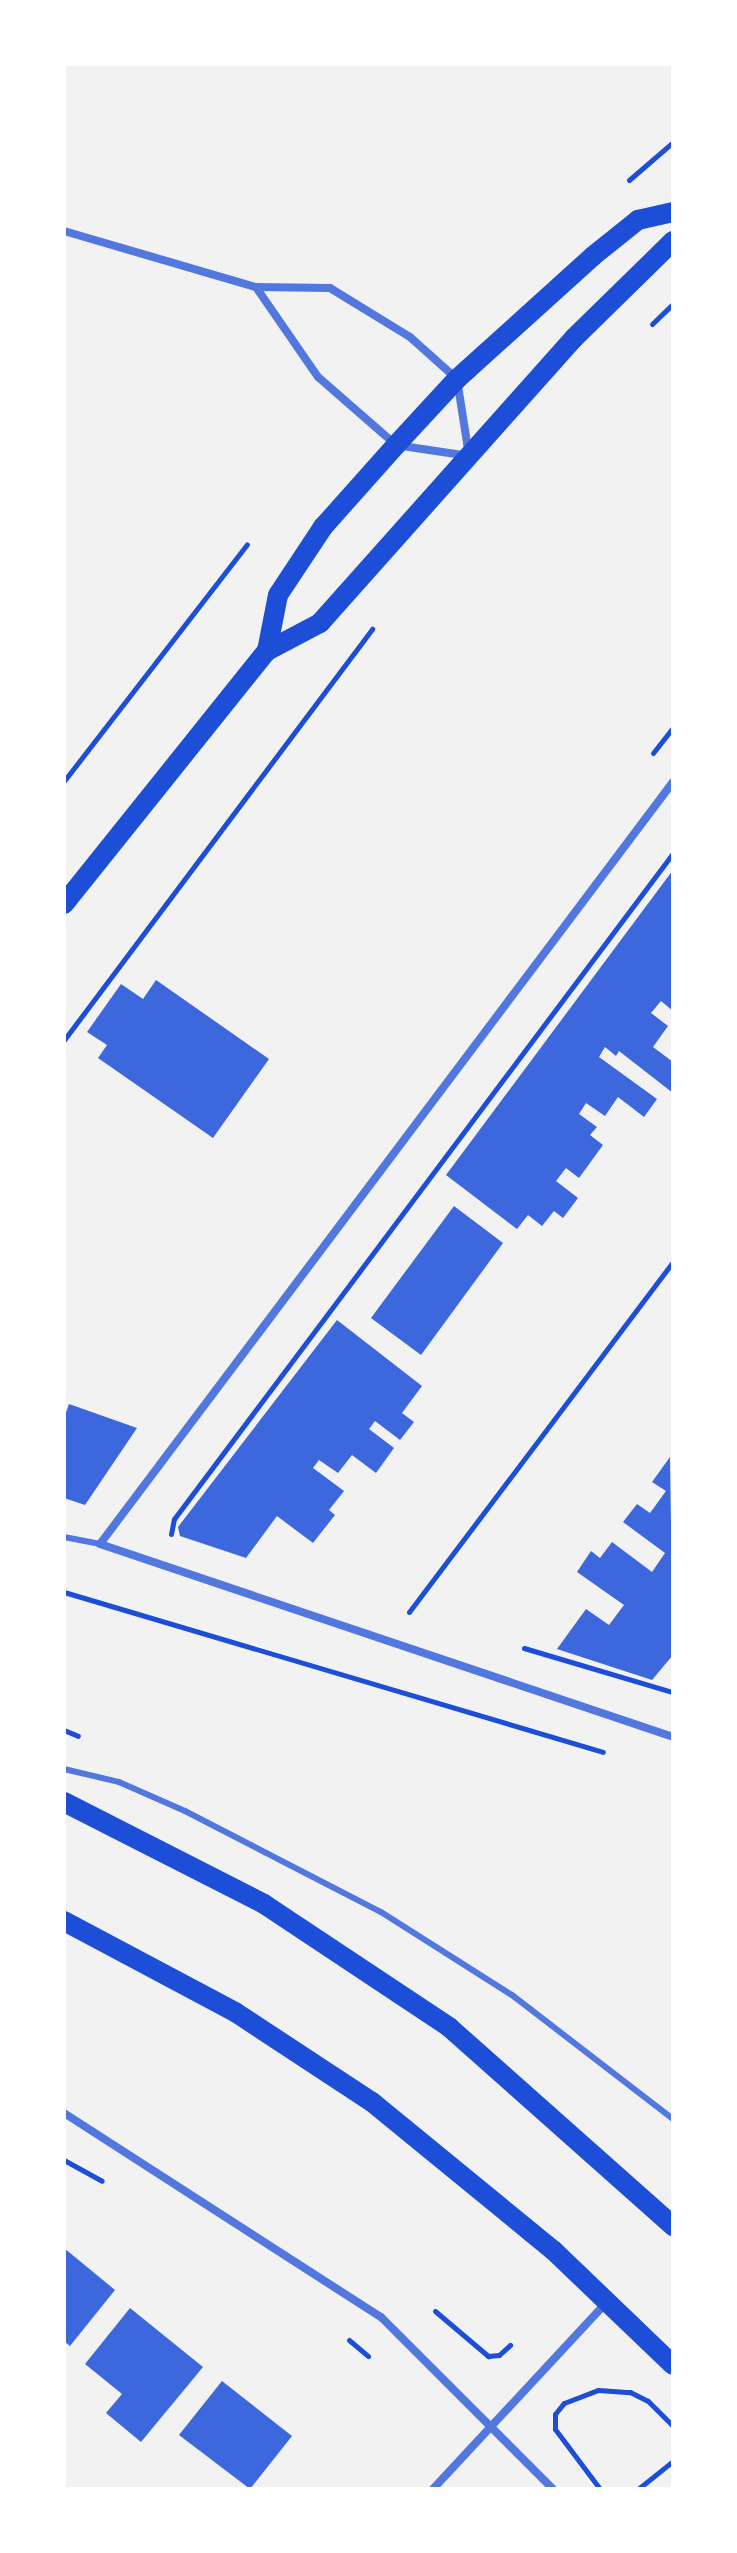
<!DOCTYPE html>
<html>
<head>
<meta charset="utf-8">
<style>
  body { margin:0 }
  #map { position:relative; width:737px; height:2553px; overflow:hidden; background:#f2f2f2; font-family:"Noto Serif",serif }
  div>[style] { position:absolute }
  .building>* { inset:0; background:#3d67dc }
  .path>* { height:5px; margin:-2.5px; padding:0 2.5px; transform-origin:2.5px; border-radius:2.5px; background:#1d4ed8 }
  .service>* { height:6px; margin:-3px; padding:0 3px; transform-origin:3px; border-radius:3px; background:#5277de }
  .minor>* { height:8px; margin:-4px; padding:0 4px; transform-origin:4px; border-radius:4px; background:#5277de }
  .primary>* { height:20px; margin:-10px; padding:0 10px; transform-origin:10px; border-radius:10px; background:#1d4ed8 }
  span { translate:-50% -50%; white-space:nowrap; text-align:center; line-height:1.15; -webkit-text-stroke:7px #fff; paint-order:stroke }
  .frame { position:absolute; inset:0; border:66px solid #fff; pointer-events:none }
</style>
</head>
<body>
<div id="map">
  <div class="building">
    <div style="clip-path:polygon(673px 870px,673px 1011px,661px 1001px,651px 1013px,668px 1026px,653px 1047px,673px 1062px,673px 1093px,619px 1051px,616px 1056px,605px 1047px,599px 1057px,657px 1099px,644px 1117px,618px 1097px,605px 1116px,586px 1103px,579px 1114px,597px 1127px,590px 1135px,603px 1145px,579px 1178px,566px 1168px,556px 1181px,578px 1198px,563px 1218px,554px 1211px,542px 1226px,528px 1215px,517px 1229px,446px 1175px)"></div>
    <div style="clip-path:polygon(156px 980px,269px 1059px,213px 1138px,98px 1058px,107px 1045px,87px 1032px,121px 984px,143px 999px)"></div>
    <div style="clip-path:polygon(454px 1206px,503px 1243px,421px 1355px,371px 1318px)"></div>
    <div style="clip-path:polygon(337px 1320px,422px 1386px,402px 1413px,414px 1422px,400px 1440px,375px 1421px,369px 1429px,394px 1448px,376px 1473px,352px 1455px,338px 1473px,319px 1460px,313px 1468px,344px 1491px,329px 1510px,335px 1515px,313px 1543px,277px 1516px,246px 1558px,180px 1536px,178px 1527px)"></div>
    <div style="clip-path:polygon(69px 1404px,137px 1428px,85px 1505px,64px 1498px,64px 1418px)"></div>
    <div style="clip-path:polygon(670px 1457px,673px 1655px,652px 1680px,557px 1649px,586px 1609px,609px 1625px,624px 1605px,577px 1572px,591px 1551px,600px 1558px,612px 1542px,652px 1572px,665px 1553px,623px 1522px,637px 1504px,650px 1513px,666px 1491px,652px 1482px)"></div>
    <div style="clip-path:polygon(64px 2248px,115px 2290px,70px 2346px,64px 2341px)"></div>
    <div style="clip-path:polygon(130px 2308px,203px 2367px,141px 2442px,106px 2413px,122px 2394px,85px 2364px)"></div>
    <div style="clip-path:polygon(222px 2381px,292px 2436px,250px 2489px,179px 2435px)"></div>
  </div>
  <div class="path">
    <div style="left:672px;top:64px;width:1px;rotate:45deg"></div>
    <div style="left:629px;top:180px;width:58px;rotate:-40.8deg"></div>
    <div style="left:652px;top:324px;width:29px;rotate:-44deg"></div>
    <div style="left:653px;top:753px;width:33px;rotate:-52deg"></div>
    <div style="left:64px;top:781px;width:299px;rotate:-52.3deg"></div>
    <div style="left:64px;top:1040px;width:514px;rotate:-53.15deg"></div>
    <div style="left:171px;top:1534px;width:15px;rotate:-79deg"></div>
    <div style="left:174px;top:1519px;width:832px;rotate:-53.16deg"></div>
    <div style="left:64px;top:1592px;width:562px;rotate:16.53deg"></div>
    <div style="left:409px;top:1612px;width:438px;rotate:-53deg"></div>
    <div style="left:524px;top:1648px;width:155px;rotate:16.5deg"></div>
    <div style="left:64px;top:1730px;width:15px;rotate:23deg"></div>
    <div style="left:64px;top:2160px;width:43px;rotate:28.9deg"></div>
    <div style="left:435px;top:2311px;width:70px;rotate:40.3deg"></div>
    <div style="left:488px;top:2356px;width:11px;rotate:-5deg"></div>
    <div style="left:499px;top:2355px;width:15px;rotate:-42deg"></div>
    <div style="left:349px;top:2340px;width:25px;rotate:40deg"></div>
    <div style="left:600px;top:2489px;width:75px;rotate:-126.9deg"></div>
    <div style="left:555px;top:2429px;width:15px;rotate:-90deg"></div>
    <div style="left:555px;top:2414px;width:14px;rotate:-51deg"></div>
    <div style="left:564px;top:2403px;width:36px;rotate:-21deg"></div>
    <div style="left:598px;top:2390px;width:32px;rotate:4deg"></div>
    <div style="left:630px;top:2392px;width:20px;rotate:27deg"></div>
    <div style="left:648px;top:2401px;width:35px;rotate:45deg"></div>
    <div style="left:638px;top:2489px;width:45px;rotate:-38.7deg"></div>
  </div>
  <div class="service">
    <div style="left:64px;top:1537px;width:37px;rotate:11deg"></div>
    <div style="left:64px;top:1769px;width:57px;rotate:13.3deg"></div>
    <div style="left:119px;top:1782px;width:72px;rotate:23.7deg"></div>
    <div style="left:185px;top:1811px;width:220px;rotate:27.3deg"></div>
    <div style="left:381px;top:1912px;width:155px;rotate:32.4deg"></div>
    <div style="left:512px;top:1995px;width:203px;rotate:37.6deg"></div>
  </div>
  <div class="minor">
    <div style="left:64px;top:231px;width:200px;rotate:16.3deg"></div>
    <div style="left:256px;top:287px;width:74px;rotate:0.8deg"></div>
    <div style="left:330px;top:288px;width:94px;rotate:31.5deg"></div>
    <div style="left:410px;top:337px;width:63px;rotate:41.8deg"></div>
    <div style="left:457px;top:379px;width:78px;rotate:81.1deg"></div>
    <div style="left:469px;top:456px;width:74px;rotate:-171.4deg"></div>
    <div style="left:396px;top:445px;width:103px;rotate:-138.9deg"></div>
    <div style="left:318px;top:377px;width:109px;rotate:-124.6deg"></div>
    <div style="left:673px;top:782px;width:953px;rotate:126.94deg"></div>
    <div style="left:100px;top:1544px;width:605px;rotate:18.61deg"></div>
    <div style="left:64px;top:2113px;width:377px;rotate:32.8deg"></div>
    <div style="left:381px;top:2317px;width:243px;rotate:45deg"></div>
    <div style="left:433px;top:2489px;width:255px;rotate:-47.1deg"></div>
  </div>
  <div class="primary">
    <div style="left:267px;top:651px;width:57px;rotate:-78.9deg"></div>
    <div style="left:278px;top:595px;width:82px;rotate:-56.5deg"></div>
    <div style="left:323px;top:527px;width:110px;rotate:-48.3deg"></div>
    <div style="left:396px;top:445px;width:90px;rotate:-47.3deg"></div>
    <div style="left:457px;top:379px;width:183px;rotate:-42.1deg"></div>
    <div style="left:593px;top:256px;width:58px;rotate:-38.7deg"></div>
    <div style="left:638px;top:220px;width:36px;rotate:-13deg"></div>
    <div style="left:64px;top:904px;width:324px;rotate:-51.3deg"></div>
    <div style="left:267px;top:651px;width:60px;rotate:-27.8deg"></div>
    <div style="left:320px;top:623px;width:382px;rotate:-48.3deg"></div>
    <div style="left:574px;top:338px;width:139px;rotate:-44.4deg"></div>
    <div style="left:64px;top:1802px;width:225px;rotate:27deg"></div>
    <div style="left:264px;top:1904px;width:222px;rotate:33.6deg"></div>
    <div style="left:449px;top:2027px;width:300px;rotate:41.6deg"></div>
    <div style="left:64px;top:1921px;width:194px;rotate:28deg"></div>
    <div style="left:235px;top:2012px;width:164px;rotate:33.3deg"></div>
    <div style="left:372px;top:2102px;width:234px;rotate:39.3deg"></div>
    <div style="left:553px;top:2250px;width:166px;rotate:43.8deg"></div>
  </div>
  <div class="frame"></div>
</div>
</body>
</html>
